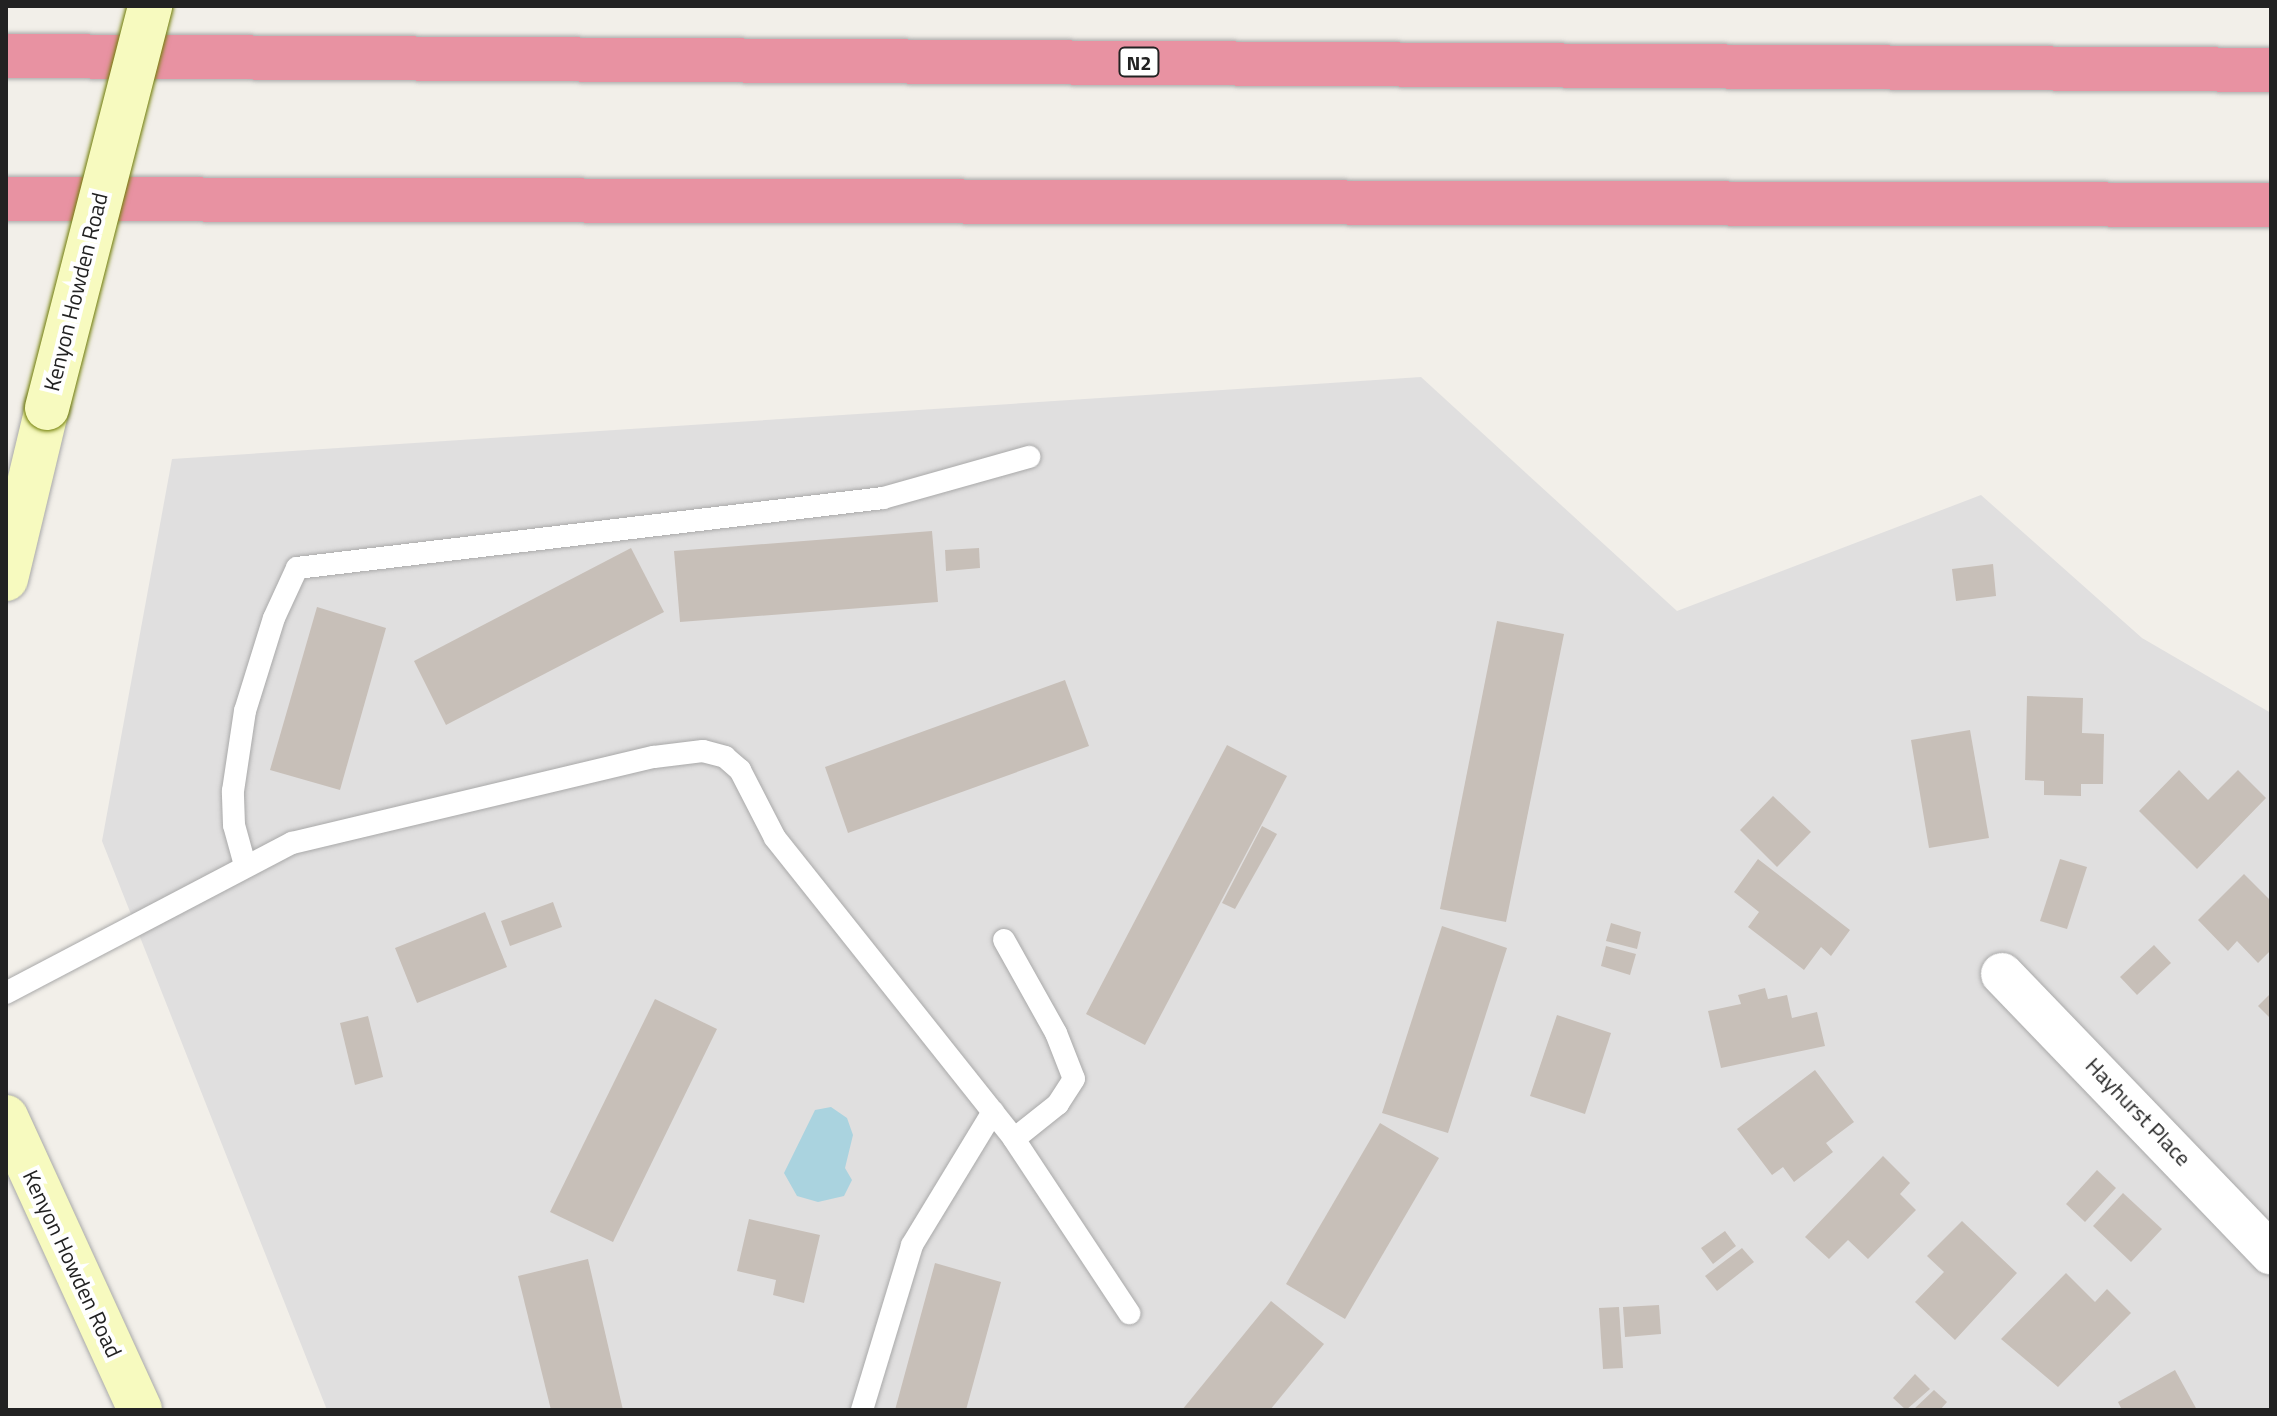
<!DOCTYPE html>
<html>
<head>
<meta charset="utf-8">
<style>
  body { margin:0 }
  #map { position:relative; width:2277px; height:1416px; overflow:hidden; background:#f2efe9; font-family:"Titillium Web",sans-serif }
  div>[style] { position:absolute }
  .residential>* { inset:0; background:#e0dfdf }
  .water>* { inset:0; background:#aad3df }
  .building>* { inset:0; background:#c7bfb8 }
  .roads { filter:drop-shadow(0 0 2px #a9a9a9) drop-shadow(0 0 2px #a9a9a9) }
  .lane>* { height:22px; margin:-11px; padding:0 11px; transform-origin:11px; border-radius:11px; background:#fff }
  .street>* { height:42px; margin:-21px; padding:0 21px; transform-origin:21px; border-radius:21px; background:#fff }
  .secondary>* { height:44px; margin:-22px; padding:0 22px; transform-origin:22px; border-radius:22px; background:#f7fabf }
  .highway>* { height:44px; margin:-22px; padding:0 22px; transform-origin:22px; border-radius:22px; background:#e892a2 }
  .bridges { filter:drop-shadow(0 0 2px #707d05) drop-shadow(0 0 2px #707d05) }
  .secondary-bridge>* { height:44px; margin:-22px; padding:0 22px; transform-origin:22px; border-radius:22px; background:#f7fabf }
  span { translate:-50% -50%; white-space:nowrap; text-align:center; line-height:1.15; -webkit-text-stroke:8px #fff; paint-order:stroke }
  .shield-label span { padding:2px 6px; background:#fff; border:2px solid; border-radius:6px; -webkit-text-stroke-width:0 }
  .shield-label { font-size:20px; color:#222; font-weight:700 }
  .street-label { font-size:22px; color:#222 }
  .frame { position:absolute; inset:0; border:8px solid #222; pointer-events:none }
</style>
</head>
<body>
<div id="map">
  <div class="residential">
    <div style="clip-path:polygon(1421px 377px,1677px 611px,1981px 495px,2142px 638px,2271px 713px,2271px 1410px,327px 1410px,102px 841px,172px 459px)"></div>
  </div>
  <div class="water">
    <div style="clip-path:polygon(831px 1107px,847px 1118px,853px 1135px,845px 1168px,852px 1180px,844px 1196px,818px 1202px,797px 1196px,784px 1173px,815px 1110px)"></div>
  </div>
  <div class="building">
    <div style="clip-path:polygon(932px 531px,938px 602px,680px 622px,674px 551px)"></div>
    <div style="clip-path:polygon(631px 548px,664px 612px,446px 725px,414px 661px)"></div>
    <div style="clip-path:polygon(979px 548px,980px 568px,946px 571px,945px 550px)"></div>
    <div style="clip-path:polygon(1993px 564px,1996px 596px,1956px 601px,1952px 569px)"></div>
    <div style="clip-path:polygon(317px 607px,386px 628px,340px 790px,270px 770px)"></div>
    <div style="clip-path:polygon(1497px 621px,1564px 634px,1506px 922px,1440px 909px)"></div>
    <div style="clip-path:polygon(1065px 680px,1089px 746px,848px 833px,825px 767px)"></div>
    <div style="clip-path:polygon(2027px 696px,2083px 698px,2082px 733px,2104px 734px,2103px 784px,2081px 784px,2081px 796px,2044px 795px,2044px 781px,2025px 780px)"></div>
    <div style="clip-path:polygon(1970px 730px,1989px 838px,1929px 848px,1911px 740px)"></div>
    <div style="clip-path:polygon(1227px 745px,1287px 776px,1145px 1045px,1086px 1014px)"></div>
    <div style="clip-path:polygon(2179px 770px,2208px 800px,2238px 770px,2266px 798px,2197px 869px,2139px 811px)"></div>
    <div style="clip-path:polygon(1773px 796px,1811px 832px,1777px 867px,1740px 830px)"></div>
    <div style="clip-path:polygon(1262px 826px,1277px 834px,1235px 909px,1222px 903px)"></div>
    <div style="clip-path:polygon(1758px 859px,1850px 930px,1831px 956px,1821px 947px,1804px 970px,1748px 927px,1759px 912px,1734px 892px)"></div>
    <div style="clip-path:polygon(2060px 859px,2087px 867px,2067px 929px,2040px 921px)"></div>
    <div style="clip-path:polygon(2244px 874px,2271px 901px,2271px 950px,2258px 963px,2237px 941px,2228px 951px,2198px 920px)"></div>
    <div style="clip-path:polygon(553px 902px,562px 927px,510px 946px,501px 921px)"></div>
    <div style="clip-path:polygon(485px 912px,507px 967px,417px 1003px,395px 948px)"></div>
    <div style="clip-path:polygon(1611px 923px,1641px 932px,1637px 949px,1606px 941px)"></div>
    <div style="clip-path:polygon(1442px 926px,1507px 948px,1448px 1133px,1382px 1113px)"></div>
    <div style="clip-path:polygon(2154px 945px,2171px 963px,2137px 995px,2120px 977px)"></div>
    <div style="clip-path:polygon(1606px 946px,1636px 954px,1630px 975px,1601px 966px)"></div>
    <div style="clip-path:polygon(1765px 988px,1768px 999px,1787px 995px,1792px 1018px,1817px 1012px,1825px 1046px,1721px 1068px,1708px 1011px,1741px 1004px,1738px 995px)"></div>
    <div style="clip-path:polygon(2271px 993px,2271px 1019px,2258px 1006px)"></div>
    <div style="clip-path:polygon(655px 999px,717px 1029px,613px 1242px,550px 1212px)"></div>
    <div style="clip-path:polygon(1557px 1015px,1611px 1033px,1585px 1114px,1530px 1096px)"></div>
    <div style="clip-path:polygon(368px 1016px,383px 1077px,355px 1085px,340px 1023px)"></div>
    <div style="clip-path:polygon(1815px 1070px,1854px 1122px,1826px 1143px,1833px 1152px,1794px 1182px,1783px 1167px,1772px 1175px,1737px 1129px)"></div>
    <div style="clip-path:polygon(1380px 1123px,1439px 1158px,1345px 1319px,1286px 1284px)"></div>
    <div style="clip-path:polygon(1883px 1156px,1910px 1183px,1900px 1194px,1916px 1210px,1868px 1259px,1848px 1240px,1829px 1259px,1805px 1237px)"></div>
    <div style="clip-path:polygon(2097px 1170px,2116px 1188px,2085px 1222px,2066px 1204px)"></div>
    <div style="clip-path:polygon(2123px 1193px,2162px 1229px,2131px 1262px,2093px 1226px)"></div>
    <div style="clip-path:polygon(749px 1219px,820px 1235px,804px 1303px,773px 1295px,776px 1280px,737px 1271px)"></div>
    <div style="clip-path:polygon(1962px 1221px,2017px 1273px,1955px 1340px,1915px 1302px,1944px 1272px,1927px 1256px)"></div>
    <div style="clip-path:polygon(1725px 1231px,1736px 1246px,1713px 1264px,1701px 1248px)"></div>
    <div style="clip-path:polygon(1742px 1248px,1754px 1262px,1717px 1291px,1705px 1276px)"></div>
    <div style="clip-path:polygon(588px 1259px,623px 1410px,551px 1410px,518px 1276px)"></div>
    <div style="clip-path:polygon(935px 1263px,1001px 1282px,966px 1410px,895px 1410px)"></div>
    <div style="clip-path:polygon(2066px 1273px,2095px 1302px,2107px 1289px,2131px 1313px,2058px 1387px,2001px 1339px)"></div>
    <div style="clip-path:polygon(1271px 1301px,1324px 1344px,1270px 1410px,1182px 1410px)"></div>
    <div style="clip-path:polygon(1659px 1305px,1661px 1334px,1625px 1337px,1623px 1307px)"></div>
    <div style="clip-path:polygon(1619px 1307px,1623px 1368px,1603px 1369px,1599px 1308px)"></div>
    <div style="clip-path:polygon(2175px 1370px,2197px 1410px,2122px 1410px,2118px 1402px)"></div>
    <div style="clip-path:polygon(1915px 1374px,1930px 1389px,1906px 1410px,1893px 1398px)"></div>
    <div style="clip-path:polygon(1934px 1390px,1947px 1402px,1940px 1410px,1913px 1410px)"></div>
  </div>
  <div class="roads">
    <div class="lane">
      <div style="left:245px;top:865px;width:41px;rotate:-105.4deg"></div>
      <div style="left:234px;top:825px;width:34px;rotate:-92deg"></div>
      <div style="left:233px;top:791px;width:81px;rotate:-81.5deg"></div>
      <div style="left:245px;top:711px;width:97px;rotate:-72.7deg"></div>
      <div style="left:274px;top:618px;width:55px;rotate:-65.3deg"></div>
      <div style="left:297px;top:568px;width:590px;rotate:-6.81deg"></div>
      <div style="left:883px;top:498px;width:152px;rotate:-15.7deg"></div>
      <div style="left:1004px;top:940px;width:107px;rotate:60.8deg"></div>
      <div style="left:1056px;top:1033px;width:49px;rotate:68.6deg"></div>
      <div style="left:1074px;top:1079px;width:30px;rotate:123deg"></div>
      <div style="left:1058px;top:1104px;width:56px;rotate:141.5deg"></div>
      <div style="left:6px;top:993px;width:323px;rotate:-27.7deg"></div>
      <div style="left:292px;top:843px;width:372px;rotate:-13.4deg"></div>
      <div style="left:654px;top:757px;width:49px;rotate:-7deg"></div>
      <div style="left:703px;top:751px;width:23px;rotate:15deg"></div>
      <div style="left:725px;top:757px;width:20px;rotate:41deg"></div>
      <div style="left:740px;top:770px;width:76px;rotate:62.8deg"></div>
      <div style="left:775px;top:838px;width:384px;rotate:51.5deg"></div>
      <div style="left:1014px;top:1139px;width:209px;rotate:56.5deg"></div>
      <div style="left:862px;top:1410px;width:172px;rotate:-73.1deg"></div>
      <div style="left:912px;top:1245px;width:156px;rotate:-58.7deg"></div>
    </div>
    <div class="street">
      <div style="left:2002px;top:974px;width:388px;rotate:46.1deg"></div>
    </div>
    <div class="secondary">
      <div style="left:6px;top:579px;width:176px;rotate:-76.5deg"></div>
      <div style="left:6px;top:1117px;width:322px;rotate:65.4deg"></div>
    </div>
    <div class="highway">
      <div style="left:6px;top:56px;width:2265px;rotate:0.35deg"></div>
      <div style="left:6px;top:199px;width:2265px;rotate:0.15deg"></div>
    </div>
  </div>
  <div class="bridges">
    <div class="secondary-bridge">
      <div style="left:47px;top:408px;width:415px;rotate:-75.6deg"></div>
    </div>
  </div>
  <div class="shield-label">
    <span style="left:1139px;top:62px">N2</span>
  </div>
  <div class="street-label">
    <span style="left:76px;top:292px;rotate:-76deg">Kenyon Howden Road</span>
    <span style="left:2138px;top:1112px;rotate:46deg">Hayhurst Place</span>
    <span style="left:72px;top:1264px;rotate:65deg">Kenyon Howden Road</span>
  </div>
  <div class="frame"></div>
</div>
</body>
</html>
